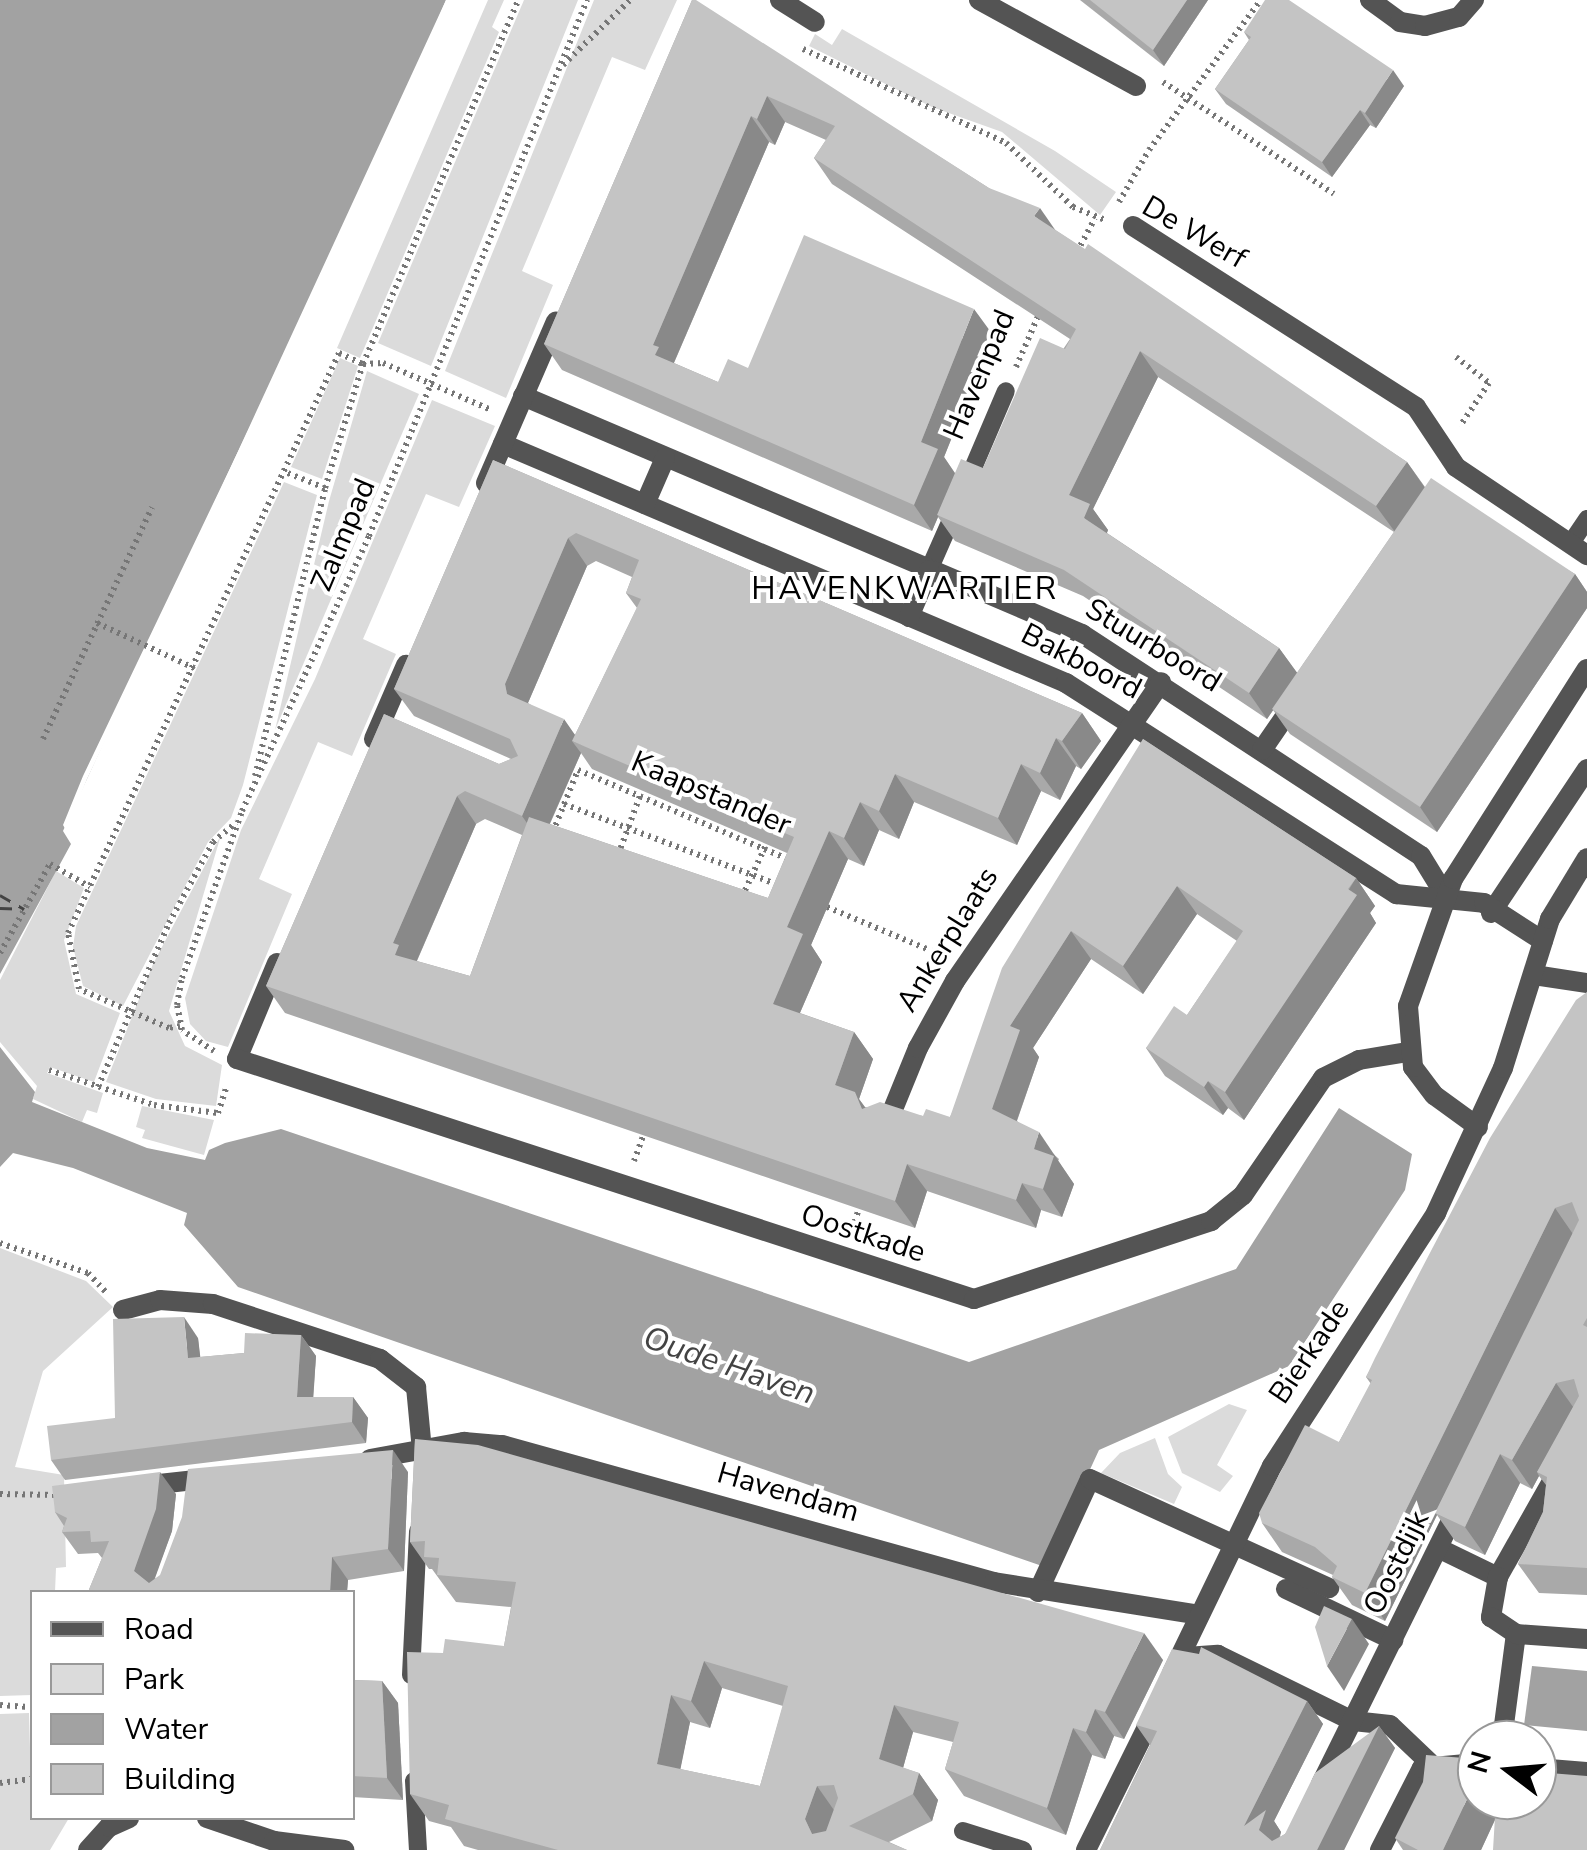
<!DOCTYPE html>
<html>
<head>
<meta charset="utf-8">
<style>
  body { margin:0 }
  #map { position:relative; width:1587px; height:1850px; overflow:hidden; background:#fff; font-family:"Nunito Sans",sans-serif }
  div>[style] { position:absolute }
  .green>* { inset:0; background:#dbdbdb }
  .water>* { inset:0; background:#a2a2a2 }
  .pier>* { inset:0; background:#fff }
  .ferry>* { height:2.5px; margin-top:-1.25px; transform-origin:0; background:repeating-linear-gradient(90deg,#434343 0 12px,transparent 0 22px) }
  .path>* { height:6px; margin-top:-3px; transform-origin:0; background:repeating-linear-gradient(90deg,#767676 0 2.5px,transparent 0 7.5px) }
  .service>* { height:18px; margin:-9px; padding:0 9px; transform-origin:9px; border-radius:9px; background:#545454 }
  .pedestrian>* { height:20px; margin:-10px; padding:0 10px; transform-origin:10px; border-radius:10px; background:#545454 }
  .minor>* { height:20px; margin:-10px; padding:0 10px; transform-origin:10px; border-radius:10px; background:#545454 }
  .tertiary>* { height:20px; margin:-10px; padding:0 10px; transform-origin:10px; border-radius:10px; background:#545454 }
  .wall>* { inset:0; background:#a9a9a9 }
  .shaded-wall>* { inset:0; background:#898989 }
  .building>* { inset:0; background:#c4c4c4 }
  span { translate:-50% -50%; white-space:nowrap; text-align:center; line-height:1.15; -webkit-text-stroke:8px #fff; paint-order:stroke }
  .street-label { font-size:30px; color:#000 }
  .neighbourhood-label { font-size:32px; color:#000; letter-spacing:2.5px }
  .water-label { font-size:32px; color:#434343; font-style:italic }
  .legend { position:absolute; left:30px; top:1590px; width:325px; height:230px; box-sizing:border-box; background:#fff; border:2px solid #999; margin:0; padding:12px 18px; list-style:none; font-size:30px; color:#000 }
  .legend li { display:flex; align-items:center; gap:20px; height:50px }
  .legend b { width:50px; border:2px solid #999 }
  .north { position:absolute; left:1457px; top:1720px; width:100px; height:100px; box-sizing:border-box; background:#fff; border:2px solid #999; border-radius:50%; rotate:286deg; font-size:28px; font-weight:700; line-height:40px; text-align:center; color:#000 }
  .north::after { content:''; display:block; margin:auto; width:35px; height:45px; background:#000; clip-path:polygon(50% 0,100% 100%,50% 72%,0 100%) }
</style>
</head>
<body>
<div id="map">
  <div class="green">
    <div style="clip-path:polygon(488px 0,504px 0,492px 27px,499px 32px,360px 358px,337px 348px)"></div>
    <div style="clip-path:polygon(524px 0,578px 0,431px 366px,378px 343px)"></div>
    <div style="clip-path:polygon(594px 0,677px 0,645px 70px,612px 57px,522px 271px,553px 285px,506px 398px,445px 371px)"></div>
    <div style="clip-path:polygon(842px 29px,1055px 151px,1116px 192px,1100px 215px,1002px 132px,932px 107px,809px 46px,815px 34px,832px 45px)"></div>
    <div style="clip-path:polygon(340px 358px,358px 366px,322px 479px,291px 467px)"></div>
    <div style="clip-path:polygon(367px 371px,419px 394px,275px 730px,329px 501px)"></div>
    <div style="clip-path:polygon(432px 400px,495px 426px,459px 507px,426px 494px,363px 639px,396px 654px,352px 756px,318px 742px,259px 879px,292px 894px,228px 1047px,206px 1041px,190px 1024px,185px 998px,241px 830px,315px 679px)"></div>
    <div style="clip-path:polygon(284px 482px,317px 495px,243px 785px,231px 818px,208px 842px,123px 1006px,83px 986px,73px 947px,76px 926px)"></div>
    <div style="clip-path:polygon(221px 835px,169px 1011px,185px 1046px,222px 1065px,216px 1106px,156px 1099px,106px 1082px,153px 964px)"></div>
    <div style="clip-path:polygon(56px 871px,84px 888px,64px 940px,76px 994px,120px 1013px,94px 1082px,50px 1067px,47px 1073px,103px 1093px,97px 1113px,87px 1110px,82px 1122px,33px 1099px,37px 1086px,0 1042px,0 980px)"></div>
    <div style="clip-path:polygon(142px 1106px,214px 1120px,204px 1155px,142px 1138px,145px 1130px,136px 1127px)"></div>
    <div style="clip-path:polygon(0 1248px,86px 1281px,113px 1307px,43px 1371px,15px 1467px,64px 1475px,66px 1567px,56px 1568px,55px 1592px,32px 1592px,32px 1695px,0 1696px)"></div>
    <div style="clip-path:polygon(1229px 1404px,1247px 1410px,1217px 1465px,1233px 1476px,1220px 1492px,1182px 1473px,1168px 1437px)"></div>
    <div style="clip-path:polygon(1155px 1438px,1168px 1474px,1182px 1487px,1174px 1504px,1101px 1473px,1120px 1453px)"></div>
    <div style="clip-path:polygon(29px 1713px,32px 1818px,69px 1818px,50px 1850px,0 1850px,0 1714px)"></div>
  </div>
  <div class="water">
    <div style="clip-path:polygon(0 0,446px 0,63px 831px,71px 844px,0 974px)"></div>
    <div style="clip-path:polygon(0 1047px,35px 1092px,32px 1102px,147px 1148px,205px 1160px,209px 1150px,225px 1143px,281px 1129px,969px 1362px,1236px 1269px,1339px 1108px,1412px 1154px,1405px 1190px,1289px 1366px,1099px 1450px,1045px 1567px,238px 1287px,184px 1225px,187px 1213px,73px 1168px,13px 1153px,0 1167px)"></div>
    <div style="clip-path:polygon(1532px 1666px,1587px 1671px,1587px 1731px,1524px 1725px)"></div>
  </div>
  <div class="pier">
    <div style="clip-path:polygon(446px 0,451px 0,389px 148px,87px 779px,68px 826px,75px 846px,63px 825px,83px 776px,384px 146px)"></div>
  </div>
  <div class="ferry">
    <div style="left:0;top:895px;width:28px;rotate:30deg"></div>
    <div style="left:0;top:908px;width:23px;rotate:2deg"></div>
  </div>
  <div class="path">
    <div style="left:803px;top:49px;width:224px;rotate:24.8deg"></div>
    <div style="left:1006px;top:143px;width:93px;rotate:43.7deg"></div>
    <div style="left:1073px;top:207px;width:37px;rotate:22deg"></div>
    <div style="left:563px;top:65px;width:93px;rotate:-44.1deg"></div>
    <div style="left:1163px;top:82px;width:204px;rotate:33.2deg"></div>
    <div style="left:1119px;top:202px;width:60px;rotate:-60deg"></div>
    <div style="left:1149px;top:150px;width:187px;rotate:-53.3deg"></div>
    <div style="left:1077px;top:252px;width:38px;rotate:-62deg"></div>
    <div style="left:1456px;top:357px;width:42px;rotate:38.2deg"></div>
    <div style="left:1489px;top:383px;width:52px;rotate:124deg"></div>
    <div style="left:1016px;top:367px;width:58px;rotate:-66.5deg"></div>
    <div style="left:325px;top:488px;width:130px;rotate:-73deg"></div>
    <div style="left:363px;top:364px;width:20px;rotate:-3deg"></div>
    <div style="left:383px;top:363px;width:118px;rotate:23.5deg"></div>
    <div style="left:97px;top:623px;width:109px;rotate:24.9deg"></div>
    <div style="left:43px;top:739px;width:256px;rotate:-64.8deg"></div>
    <div style="left:578px;top:770px;width:248px;rotate:23deg"></div>
    <div style="left:806px;top:867px;width:54px;rotate:114.2deg"></div>
    <div style="left:784px;top:916px;width:246px;rotate:-161.8deg"></div>
    <div style="left:550px;top:839px;width:74px;rotate:-67.9deg"></div>
    <div style="left:255px;top:776px;width:296px;rotate:-76.3deg"></div>
    <div style="left:325px;top:488px;width:43px;rotate:-158.2deg"></div>
    <div style="left:564px;top:804px;width:229px;rotate:20.7deg"></div>
    <div style="left:618px;top:855px;width:63px;rotate:-69.6deg"></div>
    <div style="left:742px;top:897px;width:67px;rotate:-65.3deg"></div>
    <div style="left:827px;top:907px;width:124px;rotate:22.8deg"></div>
    <div style="left:0;top:953px;width:102px;rotate:-60.7deg"></div>
    <div style="left:50px;top:864px;width:46px;rotate:29.9deg"></div>
    <div style="left:180px;top:1026px;width:11px;rotate:170deg"></div>
    <div style="left:169px;top:1028px;width:98px;rotate:-156.6deg"></div>
    <div style="left:79px;top:989px;width:57px;rotate:-101.1deg"></div>
    <div style="left:68px;top:933px;width:640px;rotate:-64.96deg"></div>
    <div style="left:339px;top:353px;width:26px;rotate:25deg"></div>
    <div style="left:363px;top:364px;width:396px;rotate:-66.9deg"></div>
    <div style="left:214px;top:1051px;width:38px;rotate:-147deg"></div>
    <div style="left:182px;top:1030px;width:25px;rotate:-101deg"></div>
    <div style="left:177px;top:1005px;width:27px;rotate:-80deg"></div>
    <div style="left:182px;top:978px;width:177px;rotate:-70.2deg"></div>
    <div style="left:242px;top:811px;width:303px;rotate:-65.2deg"></div>
    <div style="left:369px;top:536px;width:579px;rotate:-67.87deg"></div>
    <div style="left:49px;top:1070px;width:111px;rotate:18.4deg"></div>
    <div style="left:154px;top:1105px;width:64px;rotate:7.1deg"></div>
    <div style="left:218px;top:1113px;width:28px;rotate:-72deg"></div>
    <div style="left:98px;top:1087px;width:179px;rotate:-66.6deg"></div>
    <div style="left:169px;top:923px;width:92px;rotate:-61.5deg"></div>
    <div style="left:213px;top:842px;width:30px;rotate:-40deg"></div>
    <div style="left:634px;top:1161px;width:33px;rotate:-70deg"></div>
    <div style="left:852px;top:1229px;width:28px;rotate:-71deg"></div>
    <div style="left:0;top:1243px;width:93px;rotate:18.8deg"></div>
    <div style="left:88px;top:1273px;width:26px;rotate:47deg"></div>
    <div style="left:0;top:1494px;width:59px;rotate:1deg"></div>
    <div style="left:0;top:1705px;width:32px;rotate:4deg"></div>
    <div style="left:0;top:1783px;width:32px;rotate:-7deg"></div>
  </div>
  <div class="service">
    <div style="left:965px;top:487px;width:104px;rotate:-66.9deg"></div>
    <div style="left:1571px;top:543px;width:29px;rotate:-56deg"></div>
    <div style="left:929px;top:570px;width:64px;rotate:-66.2deg"></div>
    <div style="left:411px;top:1675px;width:144px;rotate:-87.2deg"></div>
    <div style="left:414px;top:1781px;width:69px;rotate:86.7deg"></div>
    <div style="left:963px;top:1831px;width:63px;rotate:17.6deg"></div>
  </div>
  <div class="pedestrian">
    <div style="left:1491px;top:913px;width:173px;rotate:-56.3deg"></div>
    <div style="left:1534px;top:975px;width:54px;rotate:8.6deg"></div>
    <div style="left:1438px;top:1548px;width:67px;rotate:25.8deg"></div>
    <div style="left:1286px;top:1589px;width:119px;rotate:25.5deg"></div>
    <div style="left:1038px;top:1592px;width:124px;rotate:-65.3deg"></div>
    <div style="left:1090px;top:1479px;width:263px;rotate:24.5deg"></div>
    <div style="left:1186px;top:1657px;width:32px;rotate:-4deg"></div>
    <div style="left:1218px;top:1655px;width:150px;rotate:26.1deg"></div>
    <div style="left:1353px;top:1721px;width:37px;rotate:6deg"></div>
    <div style="left:1390px;top:1725px;width:54px;rotate:43.5deg"></div>
    <div style="left:1502px;top:1740px;width:107px;rotate:-82.5deg"></div>
    <div style="left:1321px;top:1784px;width:311px;rotate:-63.7deg"></div>
  </div>
  <div class="minor">
    <div style="left:780px;top:0;width:41px;rotate:32.2deg"></div>
    <div style="left:979px;top:0;width:179px;rotate:28.7deg"></div>
    <div style="left:1370px;top:0;width:37px;rotate:36deg"></div>
    <div style="left:1400px;top:22px;width:25px;rotate:9deg"></div>
    <div style="left:1425px;top:26px;width:35px;rotate:-15deg"></div>
    <div style="left:1459px;top:17px;width:23px;rotate:-49deg"></div>
    <div style="left:1133px;top:226px;width:336px;rotate:32.6deg"></div>
    <div style="left:1416px;top:407px;width:72px;rotate:56.3deg"></div>
    <div style="left:1456px;top:467px;width:158px;rotate:33.9deg"></div>
    <div style="left:523px;top:396px;width:608px;rotate:23.06deg"></div>
    <div style="left:1082px;top:634px;width:405px;rotate:33.2deg"></div>
    <div style="left:1421px;top:856px;width:46px;rotate:58.4deg"></div>
    <div style="left:503px;top:444px;width:612px;rotate:23deg"></div>
    <div style="left:1066px;top:683px;width:392px;rotate:32.6deg"></div>
    <div style="left:1396px;top:894px;width:88px;rotate:5.8deg"></div>
    <div style="left:1484px;top:903px;width:70px;rotate:32.8deg"></div>
    <div style="left:486px;top:483px;width:176px;rotate:-66.6deg"></div>
    <div style="left:645px;top:504px;width:50px;rotate:-66.5deg"></div>
    <div style="left:909px;top:617px;width:51px;rotate:-66.9deg"></div>
    <div style="left:374px;top:739px;width:81px;rotate:-66.6deg"></div>
    <div style="left:1262px;top:750px;width:58px;rotate:-55.5deg"></div>
    <div style="left:277px;top:963px;width:104px;rotate:112.6deg"></div>
    <div style="left:237px;top:1059px;width:775px;rotate:18.04deg"></div>
    <div style="left:974px;top:1299px;width:250px;rotate:-18.2deg"></div>
    <div style="left:1211px;top:1221px;width:41px;rotate:-39.1deg"></div>
    <div style="left:1243px;top:1195px;width:142px;rotate:-55.6deg"></div>
    <div style="left:1323px;top:1078px;width:40px;rotate:-26.6deg"></div>
    <div style="left:1359px;top:1060px;width:50px;rotate:-9.3deg"></div>
    <div style="left:887px;top:1124px;width:82px;rotate:-67.8deg"></div>
    <div style="left:918px;top:1048px;width:77px;rotate:-61.1deg"></div>
    <div style="left:955px;top:981px;width:363px;rotate:-55.4deg"></div>
    <div style="left:123px;top:1310px;width:38px;rotate:-15deg"></div>
    <div style="left:160px;top:1300px;width:53px;rotate:4.3deg"></div>
    <div style="left:213px;top:1304px;width:176px;rotate:18.2deg"></div>
    <div style="left:380px;top:1359px;width:46px;rotate:37.9deg"></div>
    <div style="left:416px;top:1387px;width:63px;rotate:84.6deg"></div>
    <div style="left:370px;top:1459px;width:96px;rotate:-10.3deg"></div>
    <div style="left:464px;top:1442px;width:38px;rotate:5deg"></div>
    <div style="left:502px;top:1445px;width:511px;rotate:15.56deg"></div>
    <div style="left:994px;top:1582px;width:208px;rotate:9.1deg"></div>
    <div style="left:1559px;top:1469px;width:124px;rotate:119.5deg"></div>
    <div style="left:1498px;top:1577px;width:41px;rotate:99.9deg"></div>
    <div style="left:1491px;top:1617px;width:30px;rotate:34deg"></div>
    <div style="left:1516px;top:1634px;width:71px;rotate:4deg"></div>
    <div style="left:141px;top:1486px;width:71px;rotate:-6.4deg"></div>
    <div style="left:1537px;top:1768px;width:50px;rotate:4.6deg"></div>
    <div style="left:1380px;top:1850px;width:92px;rotate:-62.9deg"></div>
    <div style="left:1422px;top:1768px;width:55px;rotate:-5.2deg"></div>
  </div>
  <div class="tertiary">
    <div style="left:1478px;top:1127px;width:54px;rotate:-144deg"></div>
    <div style="left:1434px;top:1095px;width:35px;rotate:-127deg"></div>
    <div style="left:1413px;top:1067px;width:61px;rotate:-94.7deg"></div>
    <div style="left:1408px;top:1006px;width:135px;rotate:-70.5deg"></div>
    <div style="left:1453px;top:879px;width:249px;rotate:-57.5deg"></div>
    <div style="left:1172px;top:1673px;width:230px;rotate:-64.2deg"></div>
    <div style="left:1272px;top:1466px;width:302px;rotate:-57deg"></div>
    <div style="left:1436px;top:1213px;width:160px;rotate:-65.2deg"></div>
    <div style="left:1503px;top:1068px;width:156px;rotate:-72.5deg"></div>
    <div style="left:1550px;top:919px;width:71px;rotate:-58.8deg"></div>
    <div style="left:207px;top:1818px;width:71px;rotate:18.9deg"></div>
    <div style="left:274px;top:1841px;width:71px;rotate:7.3deg"></div>
    <div style="left:88px;top:1850px;width:31px;rotate:-48deg"></div>
    <div style="left:109px;top:1827px;width:22px;rotate:-24deg"></div>
    <div style="left:1086px;top:1850px;width:153px;rotate:-63.6deg"></div>
  </div>
  <div class="wall">
    <div style="clip-path:polygon(evenodd,692px 0,1055px 230px,1407px 462px,1425px 487px,1575px 574px,1587px 592px,1587px 608px,1437px 832px,1290px 734px,1273px 710px,1267px 719px,1083px 596px,955px 541px,938px 517px,932px 531px,562px 370px,544px 344px,692px 0,785px 122px,826px 140px,814px 158px,832px 184px,1070px 339px,983px 468px,955px 473px,944px 457px,993px 335px,748px 368px,718px 382px,674px 363px,769px 142px,775px 145px,785px 122px,692px 0,1158px 377px,1394px 532px,1297px 673px,1279px 648px,1107px 533px,1108px 530px,1093px 509px,1158px 377px)"></div>
    <div style="clip-path:polygon(1080px 0,1208px 0,1164px 66px)"></div>
    <div style="clip-path:polygon(1244px 32px,1404px 86px,1376px 128px,1370px 125px,1332px 177px,1226px 104px,1215px 89px,1249px 40px)"></div>
    <div style="clip-path:polygon(evenodd,493px 460px,1082px 713px,1101px 741px,1081px 769px,1076px 766px,1060px 800px,1041px 791px,1017px 845px,914px 802px,899px 839px,879px 830px,864px 866px,848px 859px,811px 945px,822px 962px,800px 1013px,854px 1032px,873px 1059px,859px 1099px,865px 1107px,923px 1116px,950px 1117px,1143px 739px,1356px 878px,1375px 906px,1370px 913px,1376px 923px,1244px 1120px,1228px 1108px,1223px 1115px,1165px 1076px,1146px 1048px,1187px 1015px,1237px 941px,1197px 914px,1143px 994px,1091px 959px,1033px 1048px,1039px 1057px,1017px 1121px,1059px 1159px,1058px 1161px,1074px 1184px,1062px 1217px,1041px 1210px,1036px 1228px,927px 1191px,915px 1228px,285px 1013px,266px 986px,384px 714px,499px 764px,511px 759px,414px 716px,394px 689px,493px 460px,596px 561px,632px 577px,626px 593px,637px 608px,575px 735px,528px 703px,587px 566px,596px 561px,493px 460px,581px 753px,592px 769px,787px 853px,768px 898px,550px 824px,581px 753px,493px 460px,485px 819px,522px 835px,470px 976px,417px 961px,476px 824px,485px 819px)"></div>
    <div style="clip-path:polygon(1587px 992px,1587px 1595px,1539px 1593px,1518px 1564px,1543px 1512px,1546px 1485px,1539px 1476px,1532px 1489px,1520px 1483px,1485px 1555px,1455px 1541px,1437px 1515px,1385px 1621px,1352px 1605px,1332px 1577px,1333px 1575px,1282px 1552px,1262px 1523px,1339px 1442px,1371px 1384px,1366px 1377px)"></div>
    <div style="clip-path:polygon(301px 1335px,316px 1356px,313px 1397px,353px 1397px,368px 1418px,366px 1443px,65px 1480px,51px 1460px,115px 1418px,198px 1338px,200px 1357px,244px 1353px)"></div>
    <div style="clip-path:polygon(evenodd,415px 1439px,1163px 1660px,1124px 1739px,1114px 1736px,1105px 1759px,1092px 1755px,1066px 1835px,964px 1796px,945px 1769px,953px 1742px,913px 1732px,903px 1768px,919px 1773px,938px 1800px,932px 1821px,889px 1842px,907px 1850px,478px 1850px,464px 1846px,451px 1827px,429px 1821px,410px 1794px,443px 1653px,504px 1646px,511px 1607px,456px 1602px,432px 1569px,429px 1569px,410px 1542px,415px 1439px,722px 1688px,783px 1706px,760px 1786px,680px 1769px,690px 1722px,710px 1728px,722px 1688px)"></div>
    <div style="clip-path:polygon(408px 1472px,404px 1571px,348px 1580px,347px 1592px,88px 1592px,102px 1558px,98px 1553px,78px 1554px,62px 1532px,64px 1526px,55px 1512px,176px 1494px,172px 1531px,154px 1579px)"></div>
    <div style="clip-path:polygon(352px 1680px,382px 1681px,398px 1703px,403px 1800px,352px 1797px)"></div>
    <div style="clip-path:polygon(1307px 1701px,1323px 1724px,1274px 1821px,1281px 1832px,1280px 1837px,1285px 1834px,1379px 1726px,1395px 1748px,1344px 1850px,1100px 1850px,1150px 1745px,1136px 1725px)"></div>
    <div style="clip-path:polygon(1477px 1800px,1495px 1820px,1481px 1850px,1403px 1850px,1395px 1838px)"></div>
  </div>
  <div class="shaded-wall">
    <div style="clip-path:polygon(1187px 0,1208px 0,1164px 66px,1153px 50px)"></div>
    <div style="clip-path:polygon(1393px 70px,1404px 86px,1376px 128px,1365px 113px)"></div>
    <div style="clip-path:polygon(767px 96px,785px 122px,775px 145px,757px 119px)"></div>
    <div style="clip-path:polygon(1360px 110px,1370px 125px,1332px 177px,1322px 162px)"></div>
    <div style="clip-path:polygon(751px 116px,769px 142px,672px 367px,655px 355px,653px 345px)"></div>
    <div style="clip-path:polygon(1040px 208px,1058px 234px,1034px 216px)"></div>
    <div style="clip-path:polygon(974px 309px,993px 335px,944px 457px,956px 475px,932px 531px,914px 505px,921px 442px)"></div>
    <div style="clip-path:polygon(1140px 351px,1158px 377px,1093px 509px,1108px 530px,1102px 544px,1069px 495px)"></div>
    <div style="clip-path:polygon(1407px 462px,1425px 488px,1395px 532px,1376px 506px)"></div>
    <div style="clip-path:polygon(568px 538px,587px 566px,524px 712px,507px 694px,505px 684px)"></div>
    <div style="clip-path:polygon(1575px 574px,1587px 592px,1587px 608px,1437px 832px,1420px 807px)"></div>
    <div style="clip-path:polygon(1279px 648px,1298px 674px,1267px 719px,1249px 693px)"></div>
    <div style="clip-path:polygon(1082px 713px,1101px 741px,1081px 769px,1062px 741px)"></div>
    <div style="clip-path:polygon(564px 719px,582px 745px,572px 741px,581px 753px,541px 843px,522px 816px)"></div>
    <div style="clip-path:polygon(1056px 738px,1076px 766px,1060px 800px,1040px 773px)"></div>
    <div style="clip-path:polygon(1021px 764px,1041px 791px,1017px 845px,998px 818px)"></div>
    <div style="clip-path:polygon(895px 774px,914px 802px,899px 839px,879px 811px)"></div>
    <div style="clip-path:polygon(457px 796px,476px 824px,414px 967px,395px 955px,393px 943px)"></div>
    <div style="clip-path:polygon(860px 802px,879px 830px,864px 866px,844px 838px)"></div>
    <div style="clip-path:polygon(829px 831px,848px 859px,811px 945px,822px 962px,792px 1031px,773px 1004px,787px 927px)"></div>
    <div style="clip-path:polygon(1356px 878px,1375px 906px,1370px 913px,1376px 923px,1244px 1120px,1225px 1092px)"></div>
    <div style="clip-path:polygon(1177px 886px,1197px 914px,1143px 994px,1123px 966px)"></div>
    <div style="clip-path:polygon(1071px 931px,1091px 959px,1033px 1048px,1039px 1057px,1011px 1137px,992px 1109px,1010px 1026px)"></div>
    <div style="clip-path:polygon(854px 1032px,873px 1059px,859px 1099px,874px 1120px,835px 1085px)"></div>
    <div style="clip-path:polygon(1208px 1081px,1228px 1108px,1223px 1115px,1204px 1087px)"></div>
    <div style="clip-path:polygon(1039px 1132px,1074px 1184px,1062px 1217px,1043px 1189px,1034px 1149px)"></div>
    <div style="clip-path:polygon(907px 1164px,927px 1191px,915px 1228px,895px 1201px)"></div>
    <div style="clip-path:polygon(1022px 1183px,1041px 1210px,1036px 1228px,1016px 1200px)"></div>
    <div style="clip-path:polygon(1555px 1208px,1575px 1237px,1435px 1513px,1437px 1515px,1385px 1621px,1365px 1593px)"></div>
    <div style="clip-path:polygon(184px 1317px,198px 1338px,203px 1379px,188px 1358px)"></div>
    <div style="clip-path:polygon(301px 1335px,316px 1356px,312px 1417px,297px 1397px)"></div>
    <div style="clip-path:polygon(1556px 1383px,1576px 1411px,1537px 1472px,1539px 1476px,1532px 1489px,1512px 1460px)"></div>
    <div style="clip-path:polygon(353px 1397px,368px 1418px,366px 1443px,352px 1422px)"></div>
    <div style="clip-path:polygon(393px 1450px,408px 1472px,404px 1571px,388px 1549px)"></div>
    <div style="clip-path:polygon(1500px 1454px,1520px 1483px,1485px 1555px,1465px 1527px)"></div>
    <div style="clip-path:polygon(160px 1472px,176px 1494px,172px 1531px,150px 1592px,134px 1571px)"></div>
    <div style="clip-path:polygon(332px 1557px,348px 1580px,347px 1592px,330px 1592px)"></div>
    <div style="clip-path:polygon(1352px 1619px,1369px 1644px,1344px 1691px,1327px 1666px)"></div>
    <div style="clip-path:polygon(1144px 1633px,1163px 1660px,1124px 1739px,1105px 1712px)"></div>
    <div style="clip-path:polygon(704px 1661px,722px 1688px,710px 1728px,691px 1701px)"></div>
    <div style="clip-path:polygon(382px 1681px,398px 1703px,403px 1800px,387px 1778px)"></div>
    <div style="clip-path:polygon(671px 1695px,690px 1722px,676px 1791px,657px 1764px)"></div>
    <div style="clip-path:polygon(1307px 1701px,1323px 1724px,1274px 1821px,1281px 1832px,1275px 1850px,1244px 1826px)"></div>
    <div style="clip-path:polygon(894px 1705px,913px 1732px,898px 1786px,879px 1759px)"></div>
    <div style="clip-path:polygon(1095px 1709px,1114px 1736px,1105px 1759px,1086px 1732px)"></div>
    <div style="clip-path:polygon(1379px 1726px,1395px 1748px,1344px 1850px,1317px 1850px)"></div>
    <div style="clip-path:polygon(1073px 1728px,1092px 1755px,1066px 1835px,1047px 1808px)"></div>
    <div style="clip-path:polygon(919px 1773px,938px 1800px,932px 1821px,913px 1794px)"></div>
    <div style="clip-path:polygon(1477px 1778px,1477px 1800px,1504px 1800px,1481px 1850px,1443px 1850px)"></div>
    <div style="clip-path:polygon(817px 1786px,836px 1813px,824px 1846px,812px 1834px,805px 1819px)"></div>
  </div>
  <div class="building">
    <div style="clip-path:polygon(692px 0,696px 0,989px 188px,1040px 208px,1034px 216px,1085px 249px,1088px 244px,1407px 462px,1376px 506px,1140px 351px,1069px 495px,1090px 504px,1084px 518px,1279px 648px,1249px 693px,1064px 570px,937px 515px,961px 459px,983px 468px,1040px 338px,1065px 349px,1076px 329px,814px 158px,835px 126px,767px 96px,757px 119px,751px 116px,653px 345px,659px 347px,655px 355px,718px 382px,728px 359px,748px 368px,804px 235px,974px 309px,921px 442px,938px 449px,914px 505px,544px 344px)"></div>
    <div style="clip-path:polygon(1090px 0,1187px 0,1153px 50px)"></div>
    <div style="clip-path:polygon(1265px 0,1289px 0,1393px 70px,1365px 113px,1360px 110px,1322px 162px,1215px 89px,1251px 37px,1244px 32px)"></div>
    <div style="clip-path:polygon(evenodd,493px 460px,1082px 713px,1062px 741px,1056px 738px,1040px 773px,1021px 764px,998px 818px,895px 774px,879px 811px,860px 802px,844px 838px,829px 831px,787px 927px,803px 934px,773px 1004px,854px 1032px,835px 1085px,855px 1092px,862px 1109px,880px 1102px,923px 1116px,926px 1109px,950px 1117px,1002px 968px,1143px 739px,1356px 878px,1348px 889px,1357px 895px,1225px 1092px,1208px 1081px,1204px 1087px,1146px 1048px,1174px 1006px,1187px 1015px,1243px 931px,1177px 886px,1123px 966px,1071px 931px,1010px 1026px,1020px 1030px,992px 1109px,1039px 1132px,1034px 1149px,1054px 1156px,1043px 1189px,1022px 1183px,1016px 1200px,907px 1164px,895px 1201px,266px 986px,384px 714px,499px 764px,518px 756px,510px 739px,394px 689px,493px 460px,576px 533px,639px 560px,626px 593px,641px 599px,572px 741px,794px 837px,768px 898px,529px 817px,470px 976px,395px 955px,399px 945px,393px 943px,457px 796px,465px 791px,522px 816px,564px 719px,507px 694px,505px 684px,568px 538px,576px 533px)"></div>
    <div style="clip-path:polygon(1431px 478px,1575px 574px,1420px 807px,1272px 709px)"></div>
    <div style="clip-path:polygon(1587px 992px,1587px 1318px,1583px 1325px,1587px 1327px,1587px 1568px,1518px 1564px,1543px 1512px,1547px 1477px,1537px 1472px,1579px 1396px,1574px 1379px,1556px 1383px,1512px 1460px,1500px 1454px,1465px 1527px,1435px 1513px,1579px 1220px,1572px 1202px,1555px 1208px,1365px 1593px,1332px 1577px,1337px 1566px,1315px 1547px,1262px 1523px,1259px 1513px,1305px 1425px,1339px 1442px,1372px 1380px,1366px 1377px,1375px 1358px,1490px 1138px,1576px 1000px)"></div>
    <div style="clip-path:polygon(184px 1317px,188px 1358px,244px 1353px,245px 1333px,301px 1335px,297px 1397px,353px 1397px,352px 1422px,51px 1460px,47px 1426px,115px 1418px,113px 1319px)"></div>
    <div style="clip-path:polygon(evenodd,415px 1439px,478px 1445px,1144px 1633px,1105px 1712px,1095px 1709px,1086px 1732px,1073px 1728px,1047px 1808px,945px 1769px,959px 1722px,894px 1705px,879px 1759px,919px 1773px,913px 1794px,849px 1826px,907px 1850px,558px 1850px,445px 1819px,449px 1805px,410px 1794px,407px 1652px,443px 1653px,445px 1639px,504px 1646px,516px 1582px,437px 1575px,439px 1558px,424px 1557px,425px 1541px,410px 1542px,415px 1439px,704px 1661px,788px 1686px,760px 1786px,657px 1764px,671px 1695px,691px 1701px,704px 1661px,415px 1439px,834px 1785px,838px 1798px,826px 1831px,812px 1834px,805px 1819px,817px 1786px,834px 1785px)"></div>
    <div style="clip-path:polygon(393px 1450px,388px 1549px,332px 1557px,330px 1592px,88px 1592px,109px 1541px,91px 1542px,90px 1531px,62px 1532px,67px 1518px,55px 1512px,52px 1486px,160px 1472px,156px 1509px,134px 1571px,149px 1583px,160px 1575px,182px 1517px,188px 1469px)"></div>
    <div style="clip-path:polygon(1324px 1606px,1352px 1619px,1327px 1666px,1315px 1627px)"></div>
    <div style="clip-path:polygon(1201px 1647px,1307px 1701px,1244px 1826px,1266px 1810px,1259px 1830px,1272px 1841px,1285px 1834px,1315px 1773px,1379px 1726px,1317px 1850px,1100px 1850px,1157px 1731px,1136px 1725px,1172px 1649px,1199px 1654px)"></div>
    <div style="clip-path:polygon(352px 1680px,382px 1681px,387px 1778px,352px 1776px)"></div>
    <div style="clip-path:polygon(1426px 1755px,1477px 1759px,1477px 1778px,1443px 1850px,1418px 1850px,1395px 1838px,1423px 1782px)"></div>
    <div style="clip-path:polygon(1537px 1772px,1587px 1776px,1587px 1850px,1493px 1850px,1496px 1800px,1537px 1800px)"></div>
  </div>
  <div class="street-label">
    <span style="left:1194px;top:233px;rotate:30deg">De Werf</span>
    <span style="left:980px;top:375px;rotate:-67deg">Havenpad</span>
    <span style="left:344px;top:535px;rotate:-67deg">Zalmpad</span>
    <span style="left:1153px;top:646px;rotate:31deg">Stuurboord</span>
    <span style="left:1081px;top:662px;rotate:27deg">Bakboord</span>
    <span style="left:711px;top:794px;rotate:23deg">Kaapstander</span>
    <span style="left:948px;top:940px;rotate:-58deg">Ankerplaats</span>
    <span style="left:863px;top:1234px;rotate:18deg">Oostkade</span>
    <span style="left:1310px;top:1352px;rotate:-56deg">Bierkade</span>
    <span style="left:788px;top:1493px;rotate:16deg">Havendam</span>
    <span style="left:1397px;top:1563px;rotate:-64deg">Oostdijk</span>
  </div>
  <div class="neighbourhood-label">
    <span style="left:905px;top:589px">HAVENKWARTIER</span>
  </div>
  <div class="water-label">
    <span style="left:729px;top:1366px;rotate:19deg">Oude Haven</span>
  </div>
  <ul class="legend">
  <li><b style="height:12px;background:#545454"></b>Road</li>
  <li><b style="height:28px;background:#dbdbdb"></b>Park</li>
  <li><b style="height:28px;background:#a2a2a2"></b>Water</li>
  <li><b style="height:28px;background:#c4c4c4"></b>Building</li>
  </ul>
  <div class="north">N</div>
</div>
</body>
</html>
